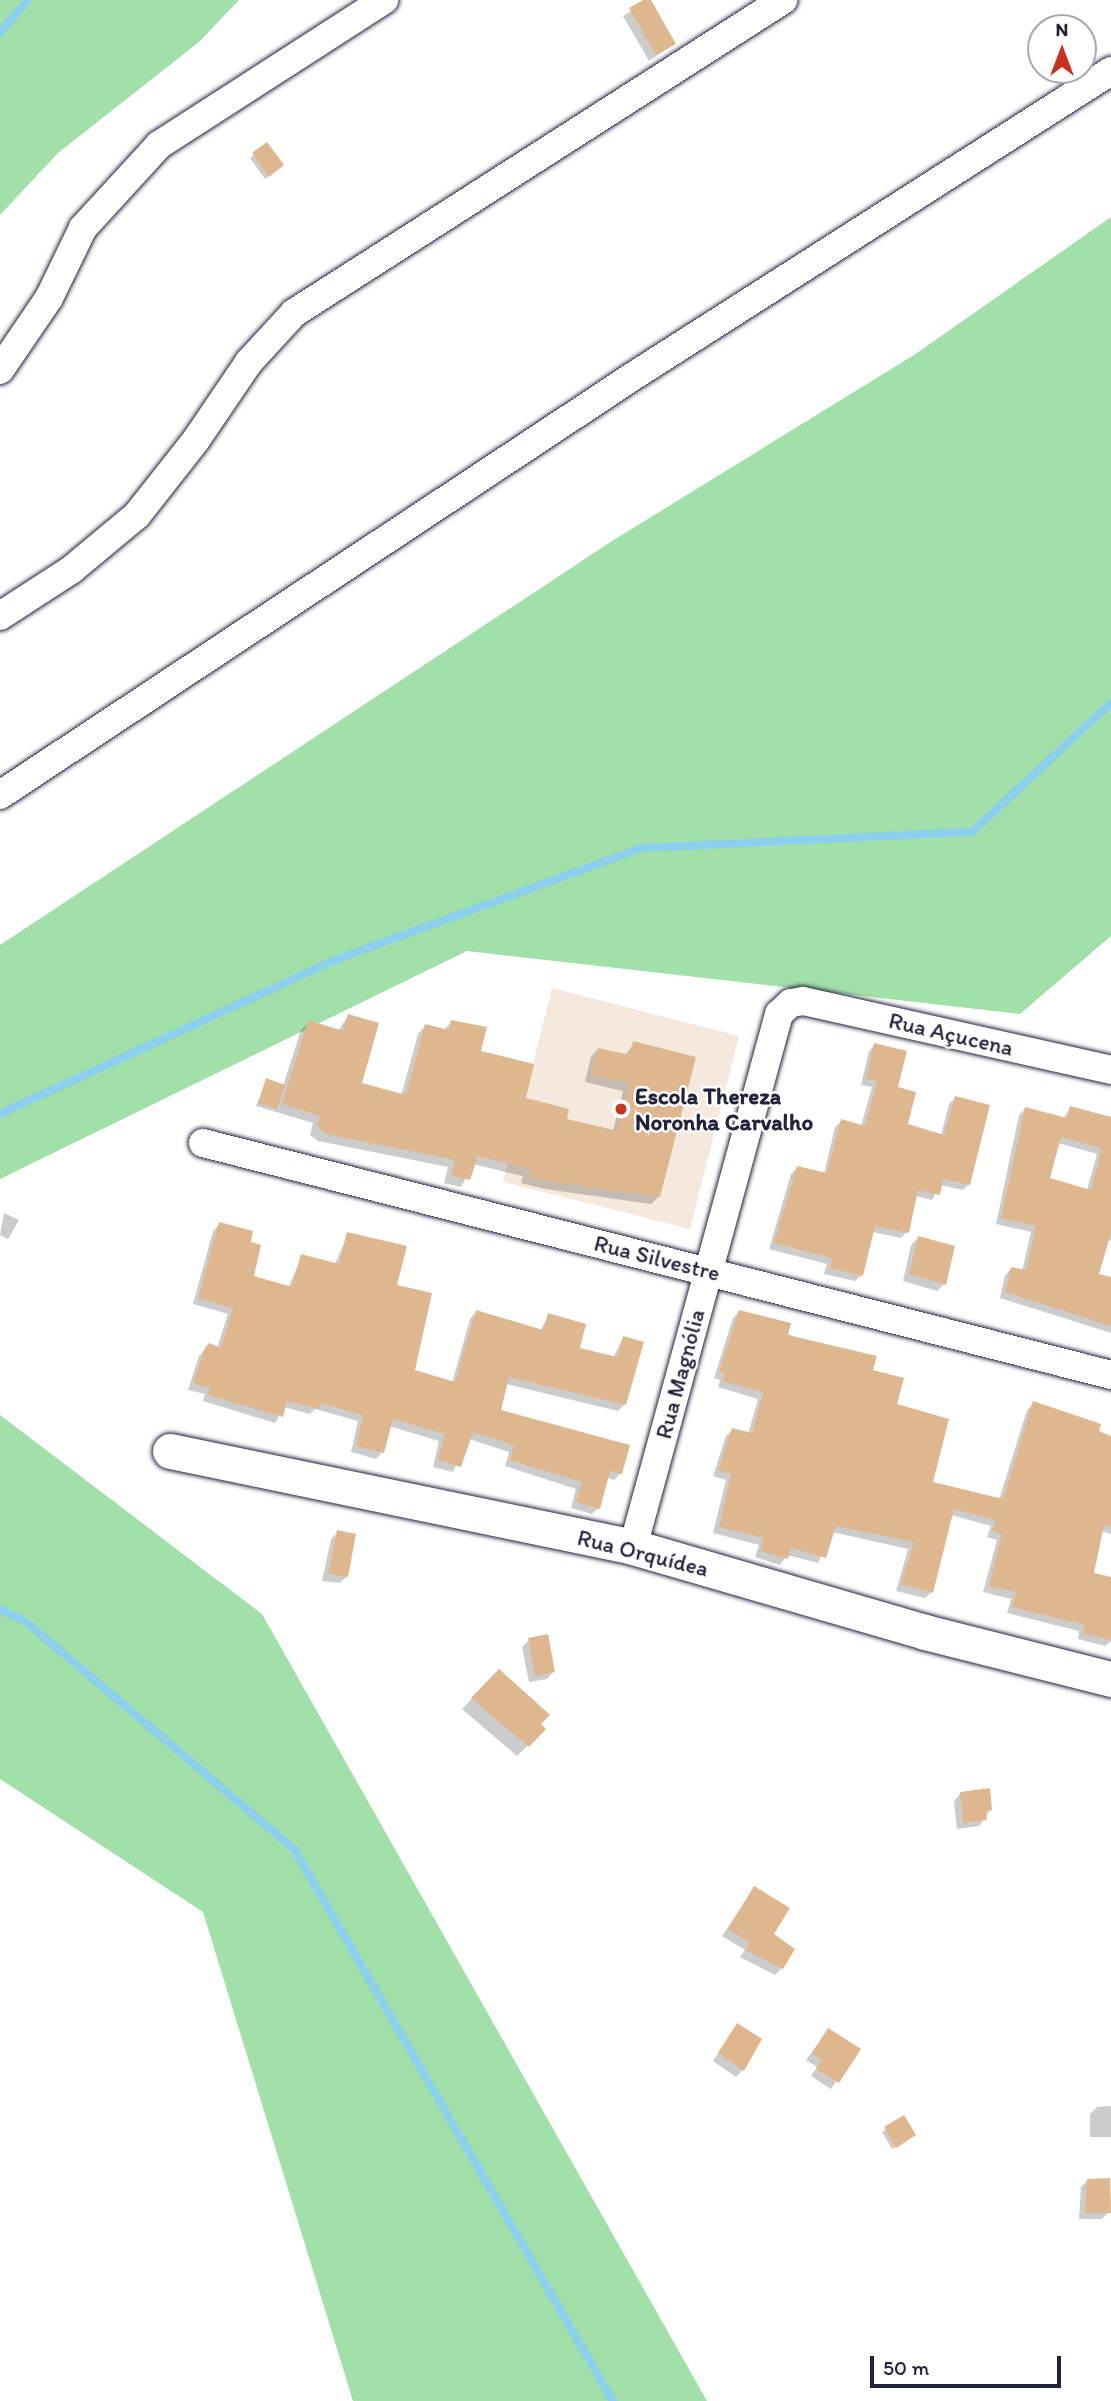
<!DOCTYPE html>
<html>
<head>
<meta charset="utf-8">
<style>
  body { margin:0 }
  #map { position:relative; width:1111px; height:2401px; overflow:hidden; background:#fff; font-family:Itim,sans-serif }
  div>[style] { position:absolute }
  .built>* { inset:0; background:#f5e9dd }
  .green>* { inset:0; background:#a1e0a8 }
  .shadow>* { inset:0; background:#0003 }
  .stream>* { height:8px; margin:-4px; padding:0 4px; transform-origin:4px; border-radius:4px; background:#8bceed }
  .building>* { inset:0; background:#deb78f }
  .roads { filter:drop-shadow(0 0 2px #22223b) drop-shadow(0 0 2px #22223b) }
  .minor>* { height:28px; margin:-14px; padding:0 14px; transform-origin:14px; border-radius:14px; background:#fff }
  .tertiary>* { height:35px; margin:-17.5px; padding:0 17.5px; transform-origin:17.5px; border-radius:17.5px; background:#fff }
  .dots>* { width:19px; height:19px; translate:-50% -50%; box-sizing:border-box; border:4px solid #fff; border-radius:50% }
  span { translate:-50% -50%; white-space:nowrap; text-align:center; line-height:1.15; -webkit-text-stroke:5px #fff; paint-order:stroke }
  .street-label { font-size:23px; color:#22223b }
  .poi-label { font-size:23px; color:#22223b; font-weight:700 }
  .left { translate:0 -50%; text-align:left }
  .north { position:absolute; left:1027px; top:14px; width:70px; height:70px; box-sizing:border-box; background:#fff; border:2px solid #a7a7b1; border-radius:50%; rotate:0deg; font-size:19px; font-weight:700; line-height:28px; text-align:center; color:#22223b }
  .north::after { content:''; display:block; margin:auto; width:24px; height:32px; background:#c8321e; clip-path:polygon(50% 0,100% 100%,50% 72%,0 100%) }
  .scale { position:absolute; left:870px; top:2356px; width:191px; height:32px; box-sizing:border-box; border:4px solid #22223b; border-top:0; padding-left:9px; font-size:21px; line-height:24px; white-space:nowrap; color:#22223b; -webkit-text-stroke:5px #fff; paint-order:stroke }
</style>
</head>
<body>
<div id="map">
  <div class="built">
    <div style="clip-path:polygon(552px 988px,739px 1036px,690px 1229px,503px 1182px)"></div>
  </div>
  <div class="green">
    <div style="clip-path:polygon(0 0,239px 0,199px 42px,58px 153px,0 215px)"></div>
    <div style="clip-path:polygon(1111px 217px,1111px 936px,1020px 1014px,467px 951px,0 1179px,0 945px,612px 541px,914px 355px)"></div>
    <div style="clip-path:polygon(0 1415px,262px 1614px,707px 2401px,353px 2401px,203px 1912px,0 1779px)"></div>
  </div>
  <div class="shadow">
    <div style="clip-path:polygon(649px 0,674px 44px,649px 61px,623px 16px)"></div>
    <div style="clip-path:polygon(267px 145px,279px 168px,265px 179px,250px 158px)"></div>
    <div style="clip-path:polygon(348px 1016px,360px 1085px,401px 1096px,418px 1034px,425px 1026px,443px 1030px,452px 1022px,524px 1099px,565px 1120px,613px 1131px,623px 1091px,585px 1082px,591px 1057px,598px 1049px,625px 1056px,634px 1043px,659px 1196px,651px 1204px,545px 1189px,521px 1183px,523px 1176px,473px 1164px,461px 1187px,444px 1183px,448px 1167px,318px 1141px,310px 1135px,313px 1123px,256px 1106px,267px 1080px,283px 1086px,301px 1030px,309px 1022px,338px 1031px)"></div>
    <div style="clip-path:polygon(875px 1045px,896px 1088px,905px 1125px,941px 1135px,949px 1104px,955px 1098px,969px 1184px,963px 1190px,940px 1185px,932px 1200px,915px 1196px,907px 1232px,901px 1238px,872px 1232px,862px 1275px,855px 1281px,824px 1274px,827px 1264px,769px 1249px,791px 1174px,797px 1168px,824px 1174px,835px 1127px,841px 1121px,861px 1126px,872px 1087px,861px 1085px,869px 1051px)"></div>
    <div style="clip-path:polygon(evenodd,1070px 1108px,1111px 1117px,1111px 1241px,1107px 1240px,1097px 1275px,1111px 1279px,1111px 1333px,1000px 1298px,1005px 1275px,1011px 1269px,1022px 1271px,1031px 1232px,996px 1224px,1019px 1115px,1025px 1109px,1063px 1119px,1070px 1108px,1058px 1143px,1097px 1154px,1087px 1190px,1048px 1179px,1058px 1143px)"></div>
    <div style="clip-path:polygon(4px 1213px,19px 1220px,8px 1239px,0 1235px)"></div>
    <div style="clip-path:polygon(220px 1224px,248px 1243px,252px 1277px,288px 1288px,302px 1256px,335px 1264px,348px 1234px,395px 1286px,413px 1372px,452px 1383px,470px 1319px,476px 1312px,540px 1331px,549px 1315px,578px 1349px,613px 1358px,623px 1338px,625px 1404px,618px 1411px,506px 1384px,499px 1412px,621px 1473px,614px 1480px,606px 1477px,598px 1508px,592px 1514px,571px 1508px,576px 1489px,505px 1466px,509px 1452px,469px 1439px,453px 1472px,433px 1467px,439px 1441px,389px 1426px,382px 1452px,376px 1459px,351px 1452px,358px 1421px,315px 1409px,310px 1414px,284px 1407px,275px 1423px,203px 1401px,205px 1394px,188px 1390px,199px 1356px,209px 1345px,217px 1348px,228px 1314px,193px 1304px,213px 1231px)"></div>
    <div style="clip-path:polygon(918px 1238px,944px 1284px,937px 1291px,903px 1281px,911px 1245px)"></div>
    <div style="clip-path:polygon(739px 1312px,871px 1371px,895px 1405px,931px 1483px,999px 1500px,1027px 1410px,1034px 1403px,1111px 1438px,1111px 1534px,1101px 1531px,1092px 1574px,1111px 1579px,1111px 1641px,1105px 1646px,1078px 1639px,1079px 1631px,1007px 1613px,1011px 1599px,983px 1592px,997px 1540px,987px 1537px,991px 1526px,951px 1515px,932px 1592px,925px 1598px,896px 1591px,908px 1549px,832px 1532px,818px 1563px,787px 1555px,780px 1565px,755px 1557px,759px 1545px,713px 1533px,726px 1480px,713px 1476px,726px 1436px,732px 1430px,748px 1434px,758px 1399px,718px 1387px,720px 1380px,714px 1378px,733px 1318px)"></div>
    <div style="clip-path:polygon(338px 1532px,347px 1576px,340px 1583px,322px 1581px,331px 1539px)"></div>
    <div style="clip-path:polygon(529px 1640px,553px 1672px,547px 1679px,529px 1682px,522px 1647px)"></div>
    <div style="clip-path:polygon(499px 1671px,544px 1729px,517px 1756px,462px 1709px)"></div>
    <div style="clip-path:polygon(960px 1794px,991px 1809px,979px 1826px,957px 1829px,954px 1801px)"></div>
    <div style="clip-path:polygon(754px 1888px,782px 1968px,775px 1975px,740px 1957px,745px 1950px,722px 1936px)"></div>
    <div style="clip-path:polygon(737px 2025px,743px 2070px,736px 2077px,713px 2061px)"></div>
    <div style="clip-path:polygon(828px 2030px,858px 2050px,831px 2089px,811px 2076px,817px 2067px,806px 2060px)"></div>
    <div style="clip-path:polygon(1111px 2106px,1111px 2137px,1090px 2137px,1090px 2114px,1097px 2107px)"></div>
    <div style="clip-path:polygon(904px 2118px,911px 2138px,892px 2149px,882px 2132px)"></div>
    <div style="clip-path:polygon(1088px 2180px,1109px 2212px,1102px 2219px,1079px 2219px,1081px 2187px)"></div>
  </div>
  <div class="stream">
    <div style="left:0;top:33px;width:43px;rotate:-49.7deg"></div>
    <div style="left:0;top:1114px;width:369px;rotate:-24.7deg"></div>
    <div style="left:335px;top:960px;width:326px;rotate:-20.1deg"></div>
    <div style="left:641px;top:848px;width:331px;rotate:-2.8deg"></div>
    <div style="left:972px;top:832px;width:190px;rotate:-42.9deg"></div>
    <div style="left:0;top:1609px;width:28px;rotate:26deg"></div>
    <div style="left:25px;top:1621px;width:353px;rotate:40.3deg"></div>
    <div style="left:294px;top:1849px;width:638px;rotate:59.98deg"></div>
  </div>
  <div class="building">
    <div style="clip-path:polygon(643px 0,651px 0,676px 44px,656px 55px,629px 8px)"></div>
    <div style="clip-path:polygon(267px 142px,284px 165px,269px 177px,252px 153px)"></div>
    <div style="clip-path:polygon(348px 1014px,379px 1023px,362px 1083px,406px 1095px,425px 1024px,448px 1030px,451px 1020px,487px 1027px,481px 1051px,534px 1064px,526px 1098px,569px 1109px,567px 1119px,618px 1131px,630px 1084px,591px 1074px,598px 1048px,630px 1055px,633px 1041px,696px 1057px,660px 1197px,553px 1182px,528px 1176px,530px 1169px,478px 1156px,470px 1180px,451px 1176px,455px 1160px,326px 1134px,317px 1126px,320px 1116px,282px 1104px,308px 1020px,343px 1031px)"></div>
    <div style="clip-path:polygon(874px 1043px,907px 1051px,898px 1087px,916px 1092px,908px 1124px,944px 1135px,955px 1096px,990px 1105px,970px 1185px,943px 1179px,940px 1195px,918px 1190px,909px 1233px,875px 1226px,863px 1276px,830px 1268px,832px 1258px,774px 1243px,797px 1166px,827px 1173px,841px 1119px,865px 1126px,877px 1081px,866px 1079px)"></div>
    <div style="clip-path:polygon(266px 1078px,285px 1085px,277px 1109px,258px 1103px)"></div>
    <div style="clip-path:polygon(evenodd,1070px 1106px,1111px 1117px,1111px 1233px,1099px 1274px,1111px 1277px,1111px 1326px,1005px 1292px,1011px 1267px,1026px 1270px,1036px 1226px,1001px 1218px,1025px 1107px,1067px 1118px,1070px 1106px,1061px 1137px,1102px 1148px,1091px 1190px,1050px 1178px,1061px 1137px)"></div>
    <div style="clip-path:polygon(219px 1222px,253px 1231px,251px 1242px,261px 1245px,254px 1276px,292px 1287px,301px 1254px,339px 1264px,347px 1232px,407px 1246px,397px 1285px,432px 1293px,415px 1370px,455px 1382px,476px 1310px,543px 1330px,548px 1313px,586px 1324px,580px 1348px,617px 1357px,623px 1336px,644px 1342px,626px 1405px,509px 1377px,501px 1410px,630px 1445px,622px 1474px,610px 1471px,600px 1509px,576px 1502px,582px 1482px,510px 1460px,514px 1445px,473px 1432px,461px 1467px,438px 1460px,445px 1434px,393px 1419px,384px 1453px,356px 1446px,363px 1415px,320px 1403px,318px 1409px,287px 1401px,283px 1417px,208px 1395px,210px 1388px,193px 1383px,205px 1348px,209px 1343px,221px 1348px,233px 1308px,198px 1298px)"></div>
    <div style="clip-path:polygon(918px 1236px,955px 1246px,946px 1285px,909px 1274px)"></div>
    <div style="clip-path:polygon(739px 1310px,791px 1323px,788px 1335px,877px 1356px,873px 1370px,904px 1378px,897px 1404px,949px 1419px,933px 1482px,1003px 1499px,1033px 1401px,1101px 1424px,1099px 1431px,1111px 1436px,1111px 1527px,1104px 1525px,1094px 1573px,1111px 1577px,1111px 1640px,1083px 1633px,1085px 1625px,1012px 1607px,1016px 1592px,989px 1586px,1002px 1534px,992px 1531px,996px 1520px,954px 1509px,933px 1593px,901px 1584px,914px 1542px,836px 1526px,826px 1558px,791px 1548px,788px 1559px,760px 1551px,764px 1538px,719px 1527px,731px 1474px,718px 1470px,732px 1428px,752px 1433px,763px 1392px,723px 1381px,725px 1374px,719px 1372px)"></div>
    <div style="clip-path:polygon(337px 1530px,356px 1534px,348px 1577px,328px 1574px)"></div>
    <div style="clip-path:polygon(548px 1634px,555px 1672px,535px 1676px,528px 1638px)"></div>
    <div style="clip-path:polygon(499px 1669px,550px 1715px,541px 1724px,546px 1729px,529px 1747px,471px 1698px)"></div>
    <div style="clip-path:polygon(990px 1788px,992px 1810px,986px 1811px,987px 1820px,963px 1823px,960px 1792px)"></div>
    <div style="clip-path:polygon(754px 1886px,790px 1908px,774px 1934px,795px 1949px,783px 1969px,746px 1950px,750px 1943px,728px 1929px)"></div>
    <div style="clip-path:polygon(737px 2023px,762px 2039px,744px 2071px,718px 2053px)"></div>
    <div style="clip-path:polygon(828px 2028px,861px 2049px,839px 2083px,816px 2069px,822px 2060px,812px 2053px)"></div>
    <div style="clip-path:polygon(904px 2115px,916px 2135px,896px 2148px,884px 2127px)"></div>
    <div style="clip-path:polygon(1110px 2178px,1111px 2213px,1085px 2213px,1087px 2179px)"></div>
  </div>
  <div class="roads">
    <div class="minor">
      <div style="left:0;top:370px;width:87px;rotate:-55.8deg"></div>
      <div style="left:49px;top:298px;width:78px;rotate:-64.1deg"></div>
      <div style="left:83px;top:228px;width:113px;rotate:-47.5deg"></div>
      <div style="left:159px;top:145px;width:268px;rotate:-32.8deg"></div>
      <div style="left:0;top:616px;width:85px;rotate:-32.9deg"></div>
      <div style="left:71px;top:570px;width:86px;rotate:-39.8deg"></div>
      <div style="left:137px;top:515px;width:95px;rotate:-51.8deg"></div>
      <div style="left:196px;top:440px;width:94px;rotate:-55.8deg"></div>
      <div style="left:249px;top:362px;width:67px;rotate:-47.4deg"></div>
      <div style="left:294px;top:313px;width:581px;rotate:-32.62deg"></div>
      <div style="left:0;top:795px;width:761px;rotate:-33.48deg"></div>
      <div style="left:635px;top:375px;width:565px;rotate:-32.56deg"></div>
      <div style="left:203px;top:1143px;width:937px;rotate:14.33deg"></div>
      <div style="left:633px;top:1547px;width:553px;rotate:-74.68deg"></div>
      <div style="left:779px;top:1014px;width:16px;rotate:-43deg"></div>
      <div style="left:791px;top:1003px;width:12px;rotate:-9deg"></div>
      <div style="left:803px;top:1001px;width:316px;rotate:12.6deg"></div>
    </div>
    <div class="tertiary">
      <div style="left:170px;top:1451px;width:473px;rotate:11.7deg"></div>
      <div style="left:633px;top:1547px;width:304px;rotate:16.2deg"></div>
      <div style="left:925px;top:1632px;width:192px;rotate:14.2deg"></div>
    </div>
  </div>
  <div class="dots">
    <div style="left:621px;top:1109px;background:#c8321e"></div>
  </div>
  <div class="street-label">
    <span style="left:951px;top:1034px;rotate:13deg">Rua Açucena</span>
    <span style="left:657px;top:1258px;rotate:14deg">Rua Silvestre</span>
    <span style="left:680px;top:1374px;rotate:-75deg">Rua Magnólia</span>
    <span style="left:643px;top:1553px;rotate:14deg">Rua Orquídea</span>
  </div>
  <div class="poi-label">
    <span class="left" style="left:635px;top:1109px">Escola Thereza<br>Noronha Carvalho</span>
  </div>
  <div class="north">N</div>
  <div class="scale">50 m</div>
</div>
</body>
</html>
